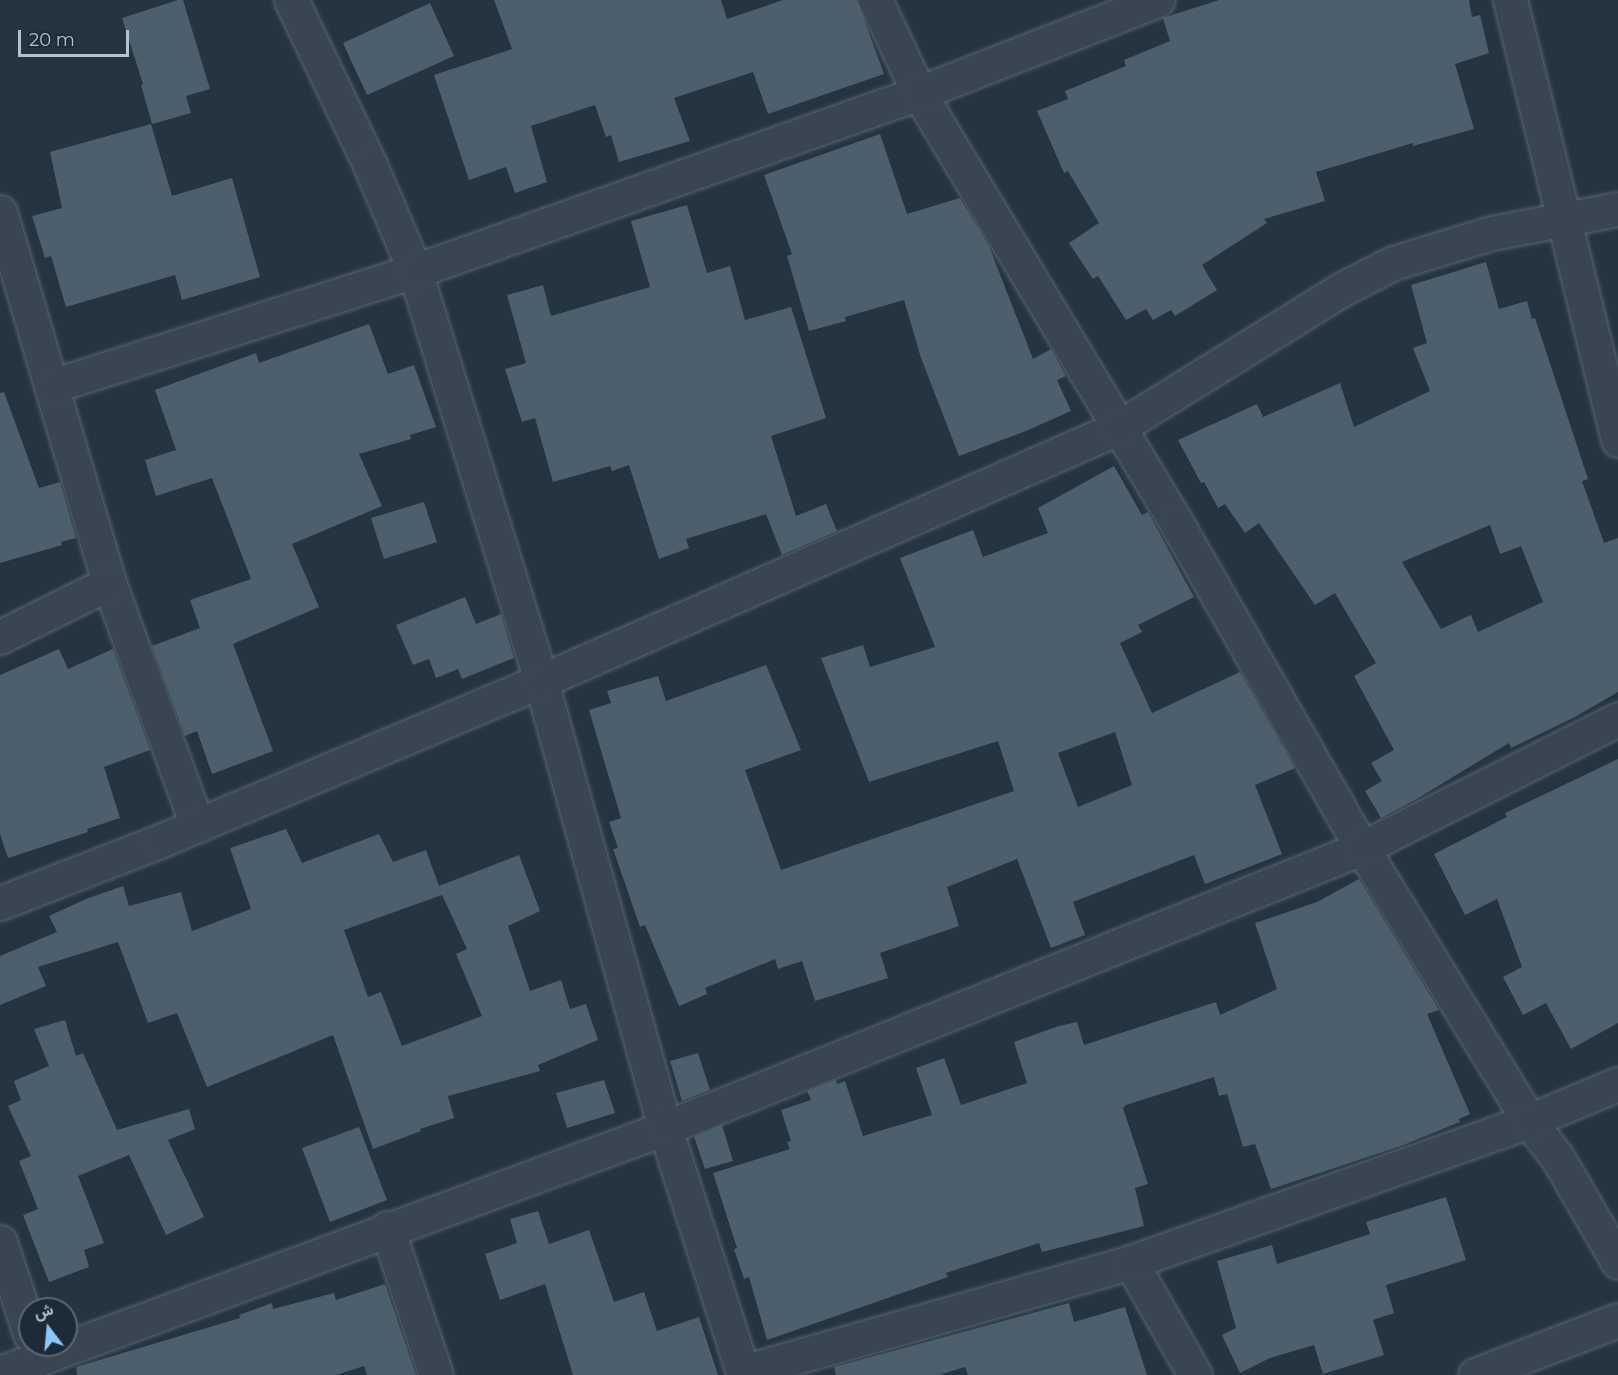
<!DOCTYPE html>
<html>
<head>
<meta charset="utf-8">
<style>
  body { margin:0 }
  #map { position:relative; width:1618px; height:1375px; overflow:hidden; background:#243541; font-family:Montserrat,Vazirmatn,sans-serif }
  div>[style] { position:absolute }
  .building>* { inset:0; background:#4d5f6c }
  .roads { filter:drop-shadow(0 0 2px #57646e) drop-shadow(0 0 2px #57646e) }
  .street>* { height:33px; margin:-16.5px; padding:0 16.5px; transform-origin:16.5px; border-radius:16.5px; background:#394651 }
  span { translate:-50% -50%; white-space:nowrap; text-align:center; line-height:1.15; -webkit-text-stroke:6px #1d2b36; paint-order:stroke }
  .north { position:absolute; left:18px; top:1297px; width:60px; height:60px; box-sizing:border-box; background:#1d2b36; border:2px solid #5a6772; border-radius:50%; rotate:344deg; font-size:16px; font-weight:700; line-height:24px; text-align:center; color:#b5c1cb }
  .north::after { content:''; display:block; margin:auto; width:21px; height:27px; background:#8ac7fc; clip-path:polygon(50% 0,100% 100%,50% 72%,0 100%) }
  .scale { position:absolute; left:18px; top:30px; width:111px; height:27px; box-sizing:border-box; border:3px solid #b5c1cb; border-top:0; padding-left:8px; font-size:18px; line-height:21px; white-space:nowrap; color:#b5c1cb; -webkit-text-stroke:4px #1d2b36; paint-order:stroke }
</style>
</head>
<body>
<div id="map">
  <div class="building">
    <div style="clip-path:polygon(178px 0,183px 0,210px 89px,186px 96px,191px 113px,152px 124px,141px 85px,143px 84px,122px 18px)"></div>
    <div style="clip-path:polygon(494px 0,721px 0,727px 19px,783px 0,857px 0,884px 74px,768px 114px,753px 72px,674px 98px,690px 141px,619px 162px,611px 135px,606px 137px,595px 105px,531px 126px,547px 182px,515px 193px,506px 167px,469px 180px,434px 75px,512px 49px)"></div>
    <div style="clip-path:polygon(1219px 0,1469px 0,1472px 17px,1480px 15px,1489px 53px,1455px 64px,1474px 129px,1413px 146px,1413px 143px,1316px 172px,1325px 201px,1264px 219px,1267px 223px,1202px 265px,1217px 290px,1175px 316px,1171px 310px,1153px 320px,1146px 309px,1126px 320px,1098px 276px,1093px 279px,1069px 243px,1099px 223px,1068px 171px,1064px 173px,1037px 111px,1068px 99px,1065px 91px,1126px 66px,1124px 60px,1170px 41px,1163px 18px)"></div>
    <div style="clip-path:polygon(430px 3px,454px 56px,367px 95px,343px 43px)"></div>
    <div style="clip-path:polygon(151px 124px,172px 196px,232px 178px,260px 277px,182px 300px,175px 275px,66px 307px,51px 256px,45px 258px,32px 216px,62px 208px,50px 152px)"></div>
    <div style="clip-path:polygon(880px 134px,907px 214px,960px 198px,989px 246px,1033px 359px,1051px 349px,1066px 376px,1057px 380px,1071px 411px,1026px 431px,959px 456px,921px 358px,904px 300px,845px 317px,846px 321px,809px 331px,787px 256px,792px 254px,764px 175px)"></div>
    <div style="clip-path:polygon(687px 205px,707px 273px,730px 266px,745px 320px,791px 307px,826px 418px,771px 436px,796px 516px,826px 504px,837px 531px,782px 555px,766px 514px,686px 539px,689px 548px,659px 559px,629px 465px,612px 471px,610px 466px,553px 482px,535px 418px,522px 422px,505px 369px,526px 363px,507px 295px,543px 285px,551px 316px,650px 287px,631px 221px)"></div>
    <div style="clip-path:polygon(evenodd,1486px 262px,1499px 309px,1527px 301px,1532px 319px,1535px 318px,1588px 479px,1582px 481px,1604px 543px,1618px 538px,1618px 692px,1575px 717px,1511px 748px,1509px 743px,1415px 800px,1381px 818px,1365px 791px,1382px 781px,1371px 763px,1394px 750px,1354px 676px,1376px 663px,1335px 593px,1315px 605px,1259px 523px,1245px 533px,1225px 504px,1218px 508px,1204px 482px,1201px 483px,1178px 440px,1257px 404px,1263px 417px,1340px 383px,1354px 427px,1430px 391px,1413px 348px,1427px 343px,1411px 285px,1486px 262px,1490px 525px,1500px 554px,1521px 546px,1543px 602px,1478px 632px,1471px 615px,1441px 629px,1402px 562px,1490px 525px)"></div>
    <div style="clip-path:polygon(369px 324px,388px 374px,414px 365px,436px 427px,410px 435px,411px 439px,359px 454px,382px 506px,292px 544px,319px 607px,233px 644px,273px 751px,212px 774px,197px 731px,185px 736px,152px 646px,200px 628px,190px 600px,251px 579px,212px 478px,156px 496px,145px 460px,176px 450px,155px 390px,256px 353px,259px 363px)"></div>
    <div style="clip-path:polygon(4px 392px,39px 488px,60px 482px,76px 538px,61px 542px,62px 545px,0 563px,0 393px)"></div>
    <div style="clip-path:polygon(evenodd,1114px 466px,1142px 515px,1148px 512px,1194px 597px,1138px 625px,1142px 632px,1120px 643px,1152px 713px,1240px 672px,1295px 768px,1255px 785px,1282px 854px,1205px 884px,1194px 855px,1073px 902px,1085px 935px,1051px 948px,1017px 859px,947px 887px,959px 926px,880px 953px,888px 978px,815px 1001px,802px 961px,778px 969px,775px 959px,705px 988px,707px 994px,679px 1006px,645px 925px,640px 927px,613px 849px,618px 848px,609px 822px,621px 818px,589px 710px,611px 703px,607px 691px,658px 676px,666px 701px,766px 665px,801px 750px,745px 770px,781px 870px,1014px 791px,998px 741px,869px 782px,821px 658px,863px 645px,870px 667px,935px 647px,900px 558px,973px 530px,983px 557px,1048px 533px,1038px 508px,1114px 466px,1115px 732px,1132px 785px,1078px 807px,1058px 753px,1115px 732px)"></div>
    <div style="clip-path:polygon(424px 502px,437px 542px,384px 559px,371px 518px)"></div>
    <div style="clip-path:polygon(465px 597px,476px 624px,501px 614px,514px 658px,462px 679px,458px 669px,436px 678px,429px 659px,413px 665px,396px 625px)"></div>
    <div style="clip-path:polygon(59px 649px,68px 669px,113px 649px,150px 750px,104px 767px,120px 818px,87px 829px,88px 832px,8px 858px,0 834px,0 675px)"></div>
    <div style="clip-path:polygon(1618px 759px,1618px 1023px,1571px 1049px,1546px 1003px,1523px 1015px,1503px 977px,1522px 967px,1497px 899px,1465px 915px,1434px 854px,1507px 817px,1505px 813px)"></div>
    <div style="clip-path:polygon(evenodd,286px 829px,302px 863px,379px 834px,393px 862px,426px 850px,439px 886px,519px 855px,540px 911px,508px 926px,530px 991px,561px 980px,570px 1009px,586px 1004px,598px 1040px,538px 1065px,540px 1071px,448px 1096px,454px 1118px,420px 1129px,421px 1131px,373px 1149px,333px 1035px,207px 1087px,177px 1013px,148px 1023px,118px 942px,38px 967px,46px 986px,0 1005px,0 956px,57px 932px,49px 916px,86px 899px,123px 886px,129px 906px,181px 892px,192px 931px,251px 909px,230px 848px,286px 829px,439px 888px,467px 949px,456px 954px,482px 1016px,402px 1046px,381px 992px,368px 997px,344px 930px,442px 895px,439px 888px)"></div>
    <div style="clip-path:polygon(1359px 879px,1439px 1010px,1427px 1014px,1470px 1114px,1459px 1119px,1460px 1122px,1401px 1146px,1271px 1189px,1255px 1144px,1243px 1147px,1227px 1094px,1219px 1096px,1214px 1077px,1126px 1105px,1123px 1108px,1148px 1184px,1135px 1188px,1144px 1226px,1042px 1252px,1039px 1243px,946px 1273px,948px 1277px,767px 1340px,749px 1277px,744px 1279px,734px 1249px,737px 1248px,713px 1173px,790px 1149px,787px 1142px,791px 1141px,781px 1110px,811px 1100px,807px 1091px,836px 1080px,837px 1084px,845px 1081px,863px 1136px,932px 1115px,916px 1068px,944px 1058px,961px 1105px,1027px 1083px,1014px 1042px,1059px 1026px,1077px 1022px,1084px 1045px,1216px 1002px,1220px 1015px,1277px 989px,1255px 923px,1317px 902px)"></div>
    <div style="clip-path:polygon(65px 1020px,76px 1056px,83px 1053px,117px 1130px,189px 1109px,195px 1129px,168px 1140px,204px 1217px,166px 1235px,129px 1155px,78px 1176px,104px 1243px,84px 1250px,89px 1267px,49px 1282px,23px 1215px,38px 1209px,19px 1161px,31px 1156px,8px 1106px,21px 1100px,14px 1081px,49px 1066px,34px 1029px)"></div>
    <div style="clip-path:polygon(698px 1053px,710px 1090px,682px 1101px,670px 1061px)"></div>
    <div style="clip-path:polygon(604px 1080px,615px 1113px,567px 1128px,556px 1093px)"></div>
    <div style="clip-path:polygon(722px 1125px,733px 1161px,705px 1169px,694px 1137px)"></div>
    <div style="clip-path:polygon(359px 1127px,387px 1200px,330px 1222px,302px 1148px)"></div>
    <div style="clip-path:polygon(1446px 1197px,1466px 1260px,1386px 1285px,1394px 1313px,1373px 1320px,1384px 1355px,1323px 1374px,1314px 1345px,1270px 1358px,1240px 1373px,1222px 1335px,1236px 1328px,1217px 1261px,1272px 1245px,1277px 1264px,1370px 1234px,1366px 1222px)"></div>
    <div style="clip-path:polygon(538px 1211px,549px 1244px,589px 1230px,614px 1302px,644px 1292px,657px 1331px,699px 1317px,718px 1375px,573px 1375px,545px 1284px,500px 1300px,485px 1254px,517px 1243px,510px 1219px)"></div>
    <div style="clip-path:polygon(385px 1284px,416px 1375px,367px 1375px,364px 1366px,336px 1375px,77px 1375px,76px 1367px,240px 1318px,239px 1315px,272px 1303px,273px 1309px,334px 1293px,336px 1300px)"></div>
    <div style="clip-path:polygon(1069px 1303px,1074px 1322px,1125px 1307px,1147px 1375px,968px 1375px,965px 1367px,939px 1375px,836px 1375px,834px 1367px)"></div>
  </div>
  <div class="roads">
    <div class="street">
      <div style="left:291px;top:0;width:183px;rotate:64.4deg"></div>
      <div style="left:370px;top:165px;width:115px;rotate:67deg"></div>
      <div style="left:415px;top:271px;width:429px;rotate:72.9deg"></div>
      <div style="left:541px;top:681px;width:464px;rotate:74.5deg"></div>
      <div style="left:665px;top:1128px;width:259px;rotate:72.3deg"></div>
      <div style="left:875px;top:0;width:103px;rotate:64.7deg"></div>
      <div style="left:919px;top:93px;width:502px;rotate:59.09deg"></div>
      <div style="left:1177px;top:524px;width:373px;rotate:60.3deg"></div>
      <div style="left:1362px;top:848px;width:320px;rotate:58.5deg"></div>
      <div style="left:1529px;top:1121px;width:46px;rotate:52.1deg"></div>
      <div style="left:1557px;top:1157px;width:121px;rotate:59.8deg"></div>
      <div style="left:1510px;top:0;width:453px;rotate:76.2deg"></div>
      <div style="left:0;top:212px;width:387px;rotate:73.6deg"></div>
      <div style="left:109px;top:583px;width:258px;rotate:70deg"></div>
      <div style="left:52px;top:386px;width:381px;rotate:-17.6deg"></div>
      <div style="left:415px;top:271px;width:535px;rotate:-19.45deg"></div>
      <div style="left:919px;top:93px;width:256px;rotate:-21.3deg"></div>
      <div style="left:0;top:637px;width:122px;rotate:-26.4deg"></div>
      <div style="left:0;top:903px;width:172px;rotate:-21.2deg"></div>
      <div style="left:160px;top:841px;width:413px;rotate:-22.8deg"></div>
      <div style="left:541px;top:681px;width:630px;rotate:-23.68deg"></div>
      <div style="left:1118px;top:428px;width:266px;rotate:-31.8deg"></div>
      <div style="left:1344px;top:288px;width:55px;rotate:-27deg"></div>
      <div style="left:1393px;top:263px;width:103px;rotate:-16.9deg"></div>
      <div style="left:1492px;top:233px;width:128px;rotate:-10.8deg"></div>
      <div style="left:387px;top:1228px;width:155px;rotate:71.6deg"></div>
      <div style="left:0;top:1242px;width:97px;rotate:71.9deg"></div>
      <div style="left:1131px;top:1262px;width:130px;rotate:60.5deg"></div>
      <div style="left:743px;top:1372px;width:403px;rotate:-15.8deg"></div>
      <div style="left:1131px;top:1262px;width:422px;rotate:-19.5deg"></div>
      <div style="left:1529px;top:1121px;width:96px;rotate:-22.6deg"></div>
      <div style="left:0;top:1373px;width:709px;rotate:-20.22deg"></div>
      <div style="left:665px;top:1128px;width:751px;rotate:-21.89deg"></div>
      <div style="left:1362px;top:848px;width:287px;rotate:-26.7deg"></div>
      <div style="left:1475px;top:1375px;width:153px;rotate:-21deg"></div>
    </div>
  </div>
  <div class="north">ش</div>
  <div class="scale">20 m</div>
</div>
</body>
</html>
